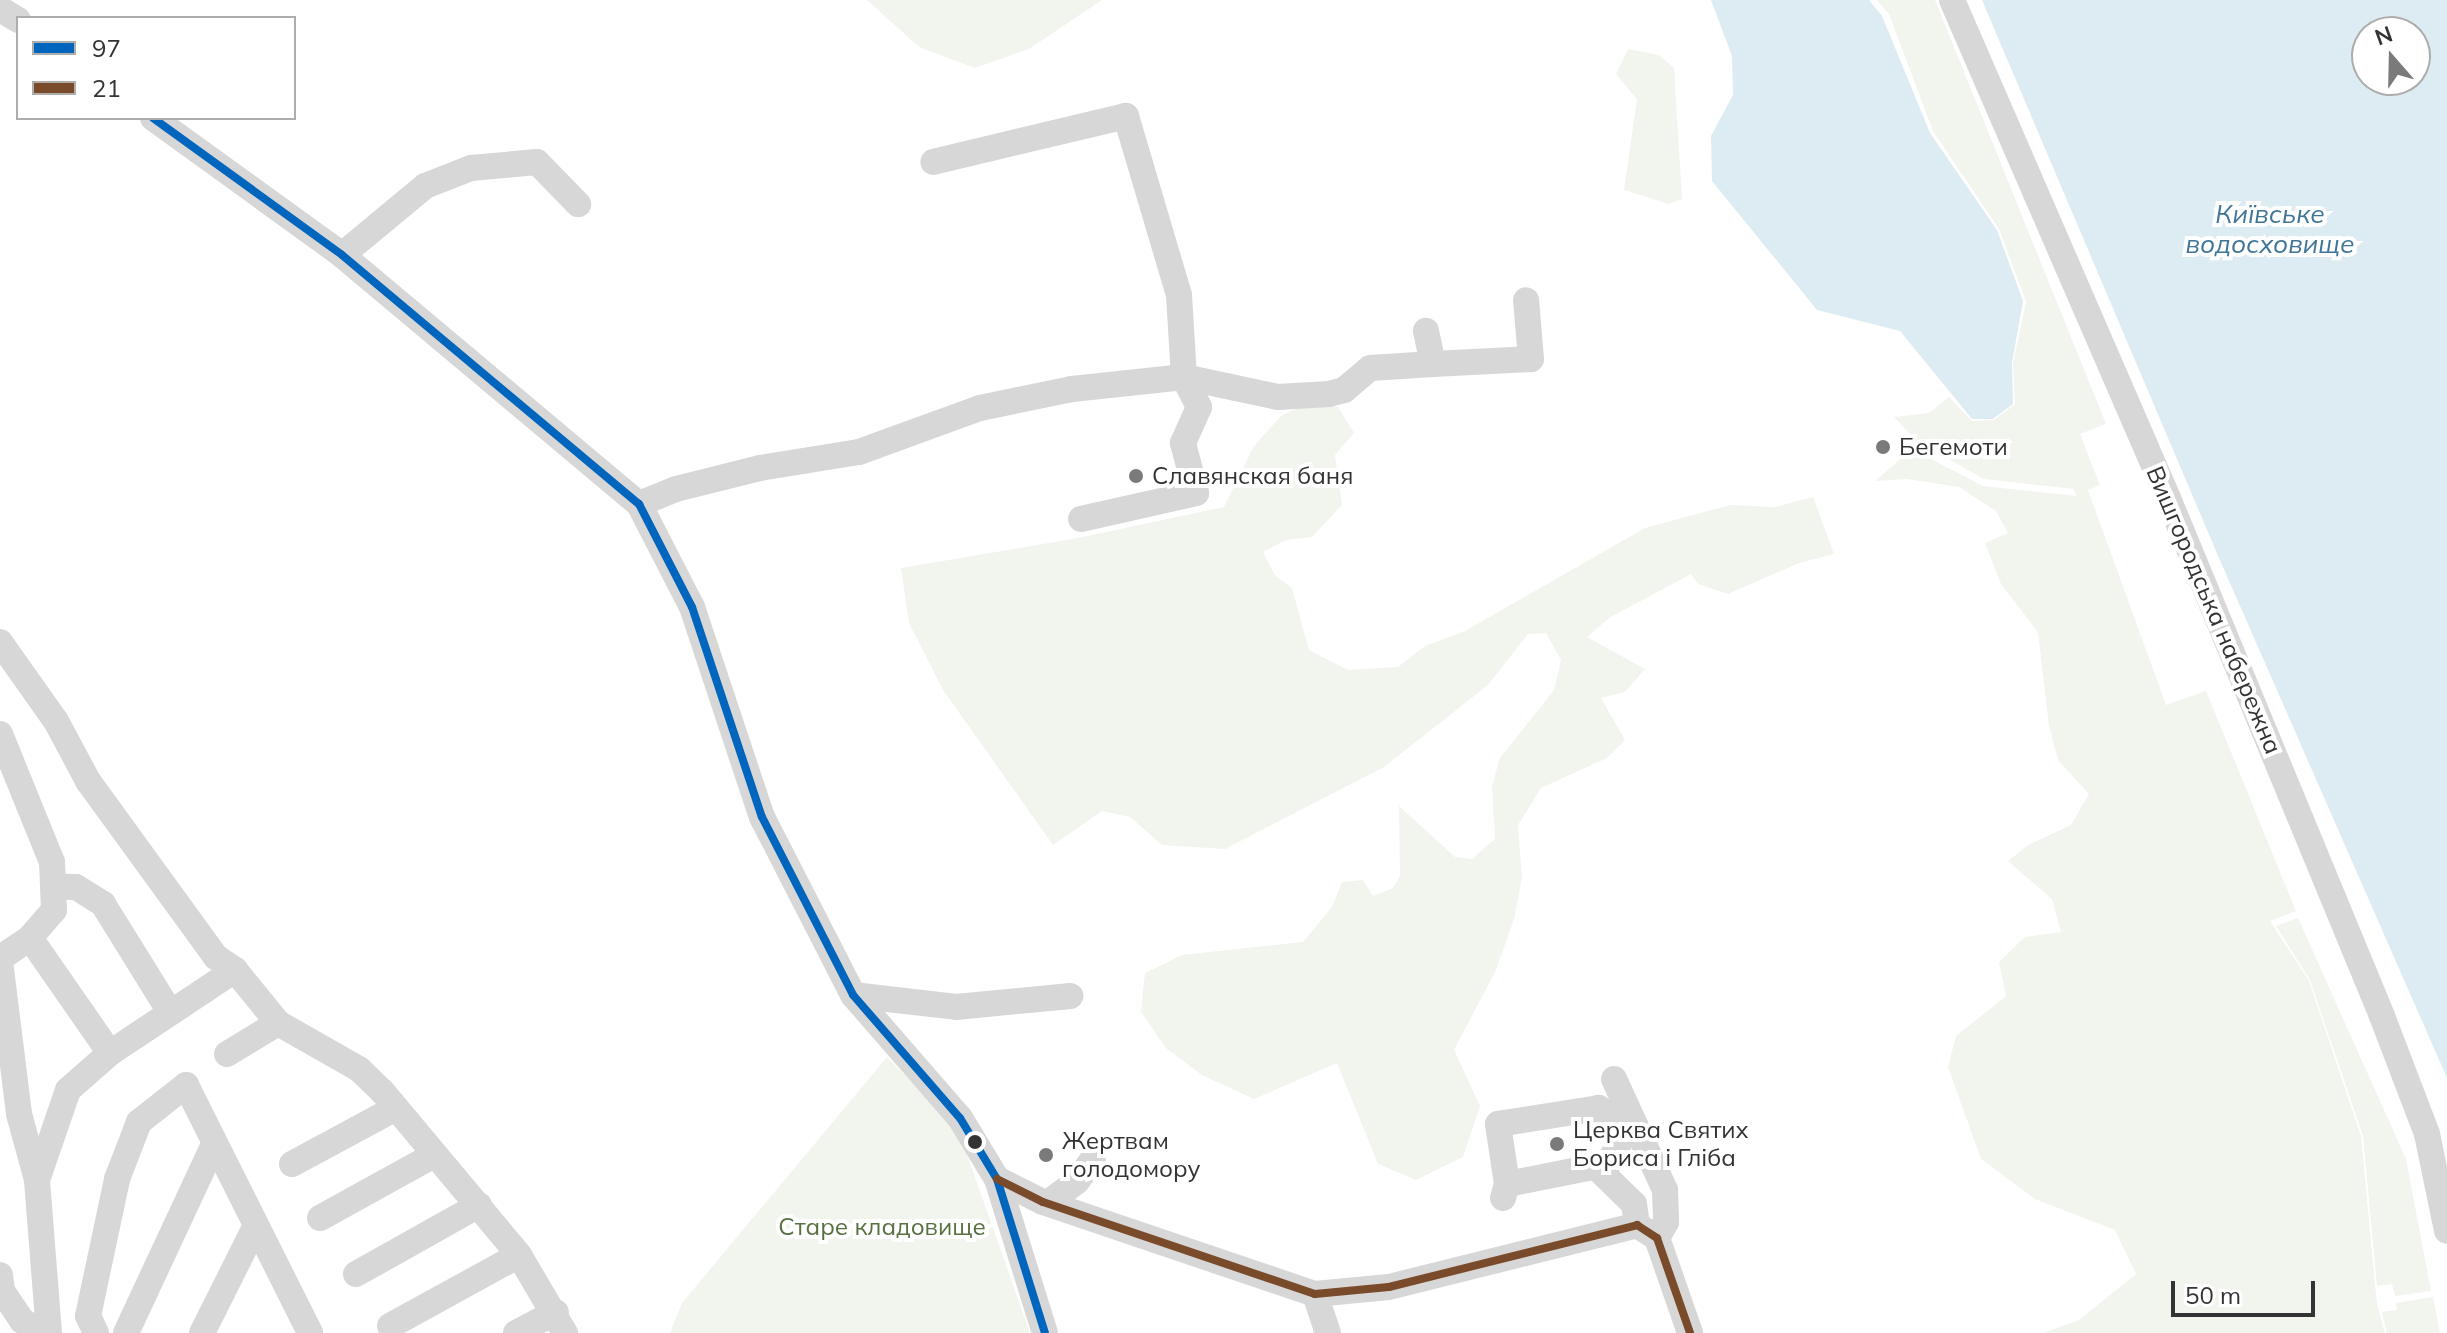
<!DOCTYPE html>
<html>
<head>
<meta charset="utf-8">
<style>
	body { margin:0 }
	#map { position:relative; width:2447px; height:1333px; overflow:hidden; background:#fff; font-family:Mulish,sans-serif }
	div>[style] { position:absolute }
	.green>* { inset:0; background:#f1f5ed }
	.water>* { inset:0; background:#ddebf3 }
	.minor>* { height:26px; margin:-13px; padding:0 13px; transform-origin:13px; border-radius:13px; background:#d7d7d7 }
	.bus-1>* { height:8px; margin:-4px; padding:0 4px; transform-origin:4px; border-radius:4px; background:#0065bd }
	.bus-2>* { height:8px; margin:-4px; padding:0 4px; transform-origin:4px; border-radius:4px; background:#7a4b2a }
	.dots>* { width:22px; height:22px; translate:-50% -50%; box-sizing:border-box; border:4px solid #fff; border-radius:50% }
	span { translate:-50% -50%; white-space:nowrap; text-align:center; line-height:1.15; -webkit-text-stroke:8px #fff; paint-order:stroke }
	.poi-label { font-size:24px; color:#333 }
	.left { translate:0 -50%; text-align:left }
	.street-label { font-size:24px; color:#333 }
	.park-label { font-size:24px; color:#56703f }
	.water-label { font-size:26px; color:#3f7597; font-style:italic }
	.legend { position:absolute; left:16px; top:16px; width:280px; height:104px; box-sizing:border-box; background:#fff; border:2px solid #adadad; margin:0; padding:10px 14px; list-style:none; font-size:24px; color:#333 }
	.legend li { display:flex; align-items:center; gap:16px; height:40px }
	.legend b { width:40px; border:2px solid #adadad }
	.north { position:absolute; left:2351px; top:16px; width:80px; height:80px; box-sizing:border-box; background:#fff; border:2px solid #adadad; border-radius:50%; rotate:340deg; font-size:22px; font-weight:700; line-height:32px; text-align:center; color:#333 }
	.north::after { content:''; display:block; margin:auto; width:28px; height:36px; background:#7a7a7a; clip-path:polygon(50% 0,100% 100%,50% 72%,0 100%) }
	.scale { position:absolute; left:2171px; top:1281px; width:144px; height:36px; box-sizing:border-box; border:4px solid #333; border-top:0; padding-left:10px; font-size:24px; line-height:28px; white-space:nowrap; color:#333; -webkit-text-stroke:6px #fff; paint-order:stroke }
</style>
</head>
<body>
<div id="map">
	<div class="green">
		<div style="clip-path:polygon(867px 0,1102px 0,1029px 49px,975px 68px,919px 47px)"></div>
		<div style="clip-path:polygon(1877px 0,1935px 0,2106px 424px,2080px 434px,2100px 485px,2088px 490px,2166px 705px,2206px 691px,2296px 911px,2270px 921px,2309px 981px,2361px 1136px,2377px 1305px,2385px 1333px,2043px 1333px,2079px 1320px,2136px 1274px,2115px 1230px,2035px 1199px,1981px 1159px,1948px 1067px,1956px 1036px,2006px 996px,1999px 962px,2025px 937px,2061px 932px,2052px 899px,2008px 861px,2028px 845px,2071px 825px,2089px 794px,2058px 760px,2049px 726px,2038px 632px,2001px 584px,1985px 543px,2008px 533px,1996px 511px,1959px 487px,1907px 479px,1875px 481px,1912px 449px,1983px 486px,2076px 496px,2074px 489px,1984px 479px,1917px 441px,1894px 417px,1929px 413px,1949px 397px,1972px 421px,1994px 420px,2015px 404px,2013px 363px,2026px 302px,1999px 229px,1933px 131px,1889px 14px)"></div>
		<div style="clip-path:polygon(1628px 49px,1659px 55px,1674px 68px,1682px 199px,1669px 204px,1624px 190px,1637px 99px,1616px 74px)"></div>
		<div style="clip-path:polygon(1312px 401px,1338px 407px,1354px 433px,1335px 455px,1342px 505px,1312px 537px,1286px 540px,1263px 552px,1275px 575px,1292px 588px,1309px 650px,1348px 670px,1398px 667px,1425px 646px,1465px 631px,1645px 528px,1730px 505px,1775px 507px,1813px 497px,1834px 554px,1799px 563px,1728px 594px,1698px 584px,1691px 574px,1609px 618px,1587px 637px,1645px 669px,1625px 692px,1601px 698px,1625px 740px,1607px 758px,1541px 788px,1518px 825px,1522px 878px,1514px 919px,1496px 970px,1454px 1050px,1480px 1106px,1463px 1157px,1416px 1180px,1378px 1164px,1337px 1063px,1254px 1099px,1202px 1075px,1166px 1048px,1141px 1012px,1145px 973px,1182px 955px,1303px 942px,1332px 907px,1342px 882px,1363px 880px,1373px 896px,1393px 888px,1400px 876px,1399px 806px,1455px 857px,1472px 859px,1495px 839px,1492px 786px,1500px 758px,1554px 690px,1561px 660px,1546px 633px,1528px 634px,1488px 685px,1384px 767px,1225px 849px,1162px 845px,1130px 817px,1102px 811px,1053px 845px,943px 690px,909px 623px,901px 568px,1078px 538px,1224px 507px,1254px 446px,1281px 416px)"></div>
		<div style="clip-path:polygon(2298px 918px,2406px 1159px,2431px 1291px,2395px 1296px,2392px 1284px,2377px 1286px,2363px 1136px,2310px 980px,2276px 926px)"></div>
		<div style="clip-path:polygon(887px 1057px,958px 1129px,1030px 1333px,670px 1333px,682px 1303px)"></div>
		<div style="clip-path:polygon(2433px 1297px,2440px 1333px,2387px 1333px,2382px 1312px,2397px 1310px,2396px 1303px)"></div>
	</div>
	<div class="water">
		<div style="clip-path:polygon(1711px 0,1869px 0,1882px 16px,1930px 133px,1997px 230px,2023px 301px,2012px 363px,2013px 404px,1993px 419px,1972px 419px,1900px 331px,1817px 310px,1712px 181px,1711px 136px,1733px 95px,1732px 56px)"></div>
		<div style="clip-path:polygon(evenodd,1982px 0,2447px 0,2447px 1078px,2219px 558px,1982px 0,2367px 32px,2415px 32px,2415px 80px,2367px 80px,2367px 32px)"></div>
	</div>
	<div class="minor">
		<div style="left:1952px;top:0;width:543px;rotate:66.55deg"></div>
		<div style="left:2168px;top:498px;width:560px;rotate:67.55deg"></div>
		<div style="left:2382px;top:1016px;width:126px;rotate:69.1deg"></div>
		<div style="left:2427px;top:1134px;width:99px;rotate:78.3deg"></div>
		<div style="left:0;top:9px;width:21px;rotate:31deg"></div>
		<div style="left:153px;top:118px;width:233px;rotate:35.9deg"></div>
		<div style="left:342px;top:255px;width:388px;rotate:40deg"></div>
		<div style="left:639px;top:504px;width:116px;rotate:62.8deg"></div>
		<div style="left:692px;top:607px;width:221px;rotate:71.6deg"></div>
		<div style="left:762px;top:817px;width:200px;rotate:62.9deg"></div>
		<div style="left:853px;top:995px;width:163px;rotate:49deg"></div>
		<div style="left:960px;top:1118px;width:71px;rotate:58.8deg"></div>
		<div style="left:997px;top:1179px;width:161px;rotate:72.7deg"></div>
		<div style="left:342px;top:255px;width:108px;rotate:-39.7deg"></div>
		<div style="left:425px;top:186px;width:49px;rotate:-21.4deg"></div>
		<div style="left:471px;top:168px;width:66px;rotate:-5.2deg"></div>
		<div style="left:537px;top:162px;width:59px;rotate:45.7deg"></div>
		<div style="left:1433px;top:364px;width:98px;rotate:-2.9deg"></div>
		<div style="left:1531px;top:359px;width:59px;rotate:-94.8deg"></div>
		<div style="left:1184px;top:377px;width:96px;rotate:12deg"></div>
		<div style="left:1278px;top:397px;width:51px;rotate:-3.4deg"></div>
		<div style="left:1329px;top:394px;width:16px;rotate:-15deg"></div>
		<div style="left:1344px;top:390px;width:34px;rotate:-40deg"></div>
		<div style="left:1370px;top:368px;width:63px;rotate:-3.6deg"></div>
		<div style="left:1433px;top:364px;width:34px;rotate:-102deg"></div>
		<div style="left:639px;top:504px;width:40px;rotate:-22deg"></div>
		<div style="left:676px;top:489px;width:87px;rotate:-14deg"></div>
		<div style="left:760px;top:468px;width:100px;rotate:-9.2deg"></div>
		<div style="left:859px;top:452px;width:129px;rotate:-20deg"></div>
		<div style="left:980px;top:408px;width:94px;rotate:-11.7deg"></div>
		<div style="left:1072px;top:389px;width:113px;rotate:-6.1deg"></div>
		<div style="left:1184px;top:377px;width:82px;rotate:-93.5deg"></div>
		<div style="left:1179px;top:295px;width:187px;rotate:-106.5deg"></div>
		<div style="left:1126px;top:116px;width:198px;rotate:166.6deg"></div>
		<div style="left:1081px;top:519px;width:118px;rotate:-12.7deg"></div>
		<div style="left:1196px;top:493px;width:52px;rotate:-104.6deg"></div>
		<div style="left:1183px;top:443px;width:39px;rotate:-66deg"></div>
		<div style="left:1199px;top:407px;width:34px;rotate:-117deg"></div>
		<div style="left:0;top:642px;width:97px;rotate:54.7deg"></div>
		<div style="left:56px;top:721px;width:68px;rotate:61.9deg"></div>
		<div style="left:88px;top:781px;width:218px;rotate:54deg"></div>
		<div style="left:216px;top:957px;width:23px;rotate:34deg"></div>
		<div style="left:0;top:734px;width:138px;rotate:67.9deg"></div>
		<div style="left:52px;top:862px;width:48px;rotate:87.6deg"></div>
		<div style="left:54px;top:910px;width:37px;rotate:131deg"></div>
		<div style="left:30px;top:938px;width:36px;rotate:146deg"></div>
		<div style="left:54px;top:886px;width:22px;rotate:3deg"></div>
		<div style="left:76px;top:887px;width:32px;rotate:32deg"></div>
		<div style="left:103px;top:904px;width:127px;rotate:58.2deg"></div>
		<div style="left:30px;top:938px;width:140px;rotate:55.2deg"></div>
		<div style="left:0;top:961px;width:154px;rotate:82.9deg"></div>
		<div style="left:19px;top:1114px;width:68px;rotate:74.7deg"></div>
		<div style="left:853px;top:995px;width:104px;rotate:6.6deg"></div>
		<div style="left:956px;top:1007px;width:115px;rotate:-5.5deg"></div>
		<div style="left:227px;top:1054px;width:60px;rotate:-31.3deg"></div>
		<div style="left:1614px;top:1079px;width:122px;rotate:65.3deg"></div>
		<div style="left:1665px;top:1190px;width:32px;rotate:88deg"></div>
		<div style="left:1666px;top:1222px;width:18px;rotate:119deg"></div>
		<div style="left:292px;top:1164px;width:118px;rotate:-28.3deg"></div>
		<div style="left:1595px;top:1166px;width:54px;rotate:44.3deg"></div>
		<div style="left:1634px;top:1204px;width:21px;rotate:82deg"></div>
		<div style="left:997px;top:1179px;width:51px;rotate:26.6deg"></div>
		<div style="left:1043px;top:1202px;width:287px;rotate:18.7deg"></div>
		<div style="left:1315px;top:1294px;width:74px;rotate:-5.4deg"></div>
		<div style="left:1389px;top:1287px;width:256px;rotate:-14deg"></div>
		<div style="left:1637px;top:1225px;width:24px;rotate:33deg"></div>
		<div style="left:1657px;top:1238px;width:101px;rotate:70.8deg"></div>
		<div style="left:1503px;top:1198px;width:15px;rotate:-74deg"></div>
		<div style="left:1507px;top:1184px;width:103px;rotate:-11.2deg"></div>
		<div style="left:1608px;top:1164px;width:21px;rotate:-61deg"></div>
		<div style="left:1618px;top:1146px;width:22px;rotate:-98deg"></div>
		<div style="left:1615px;top:1124px;width:23px;rotate:-135deg"></div>
		<div style="left:1599px;top:1108px;width:102px;rotate:171deg"></div>
		<div style="left:1498px;top:1124px;width:61px;rotate:81.5deg"></div>
		<div style="left:1048px;top:1203px;width:36px;rotate:-37deg"></div>
		<div style="left:1077px;top:1181px;width:27px;rotate:-54deg"></div>
		<div style="left:320px;top:1218px;width:130px;rotate:-28.9deg"></div>
		<div style="left:356px;top:1274px;width:141px;rotate:-29.3deg"></div>
		<div style="left:0;top:1275px;width:16px;rotate:83deg"></div>
		<div style="left:2px;top:1291px;width:36px;rotate:56deg"></div>
		<div style="left:22px;top:1321px;width:26px;rotate:28deg"></div>
		<div style="left:1315px;top:1294px;width:41px;rotate:71.6deg"></div>
		<div style="left:390px;top:1326px;width:147px;rotate:-28.8deg"></div>
		<div style="left:49px;top:1333px;width:153px;rotate:-94.5deg"></div>
		<div style="left:37px;top:1180px;width:95px;rotate:-71deg"></div>
		<div style="left:68px;top:1090px;width:56px;rotate:-41.4deg"></div>
		<div style="left:110px;top:1053px;width:150px;rotate:-33.6deg"></div>
		<div style="left:235px;top:970px;width:68px;rotate:50.9deg"></div>
		<div style="left:278px;top:1023px;width:93px;rotate:29.6deg"></div>
		<div style="left:359px;top:1069px;width:32px;rotate:44deg"></div>
		<div style="left:382px;top:1091px;width:214px;rotate:50.1deg"></div>
		<div style="left:519px;top:1255px;width:91px;rotate:59.5deg"></div>
		<div style="left:96px;top:1333px;width:19px;rotate:-115deg"></div>
		<div style="left:88px;top:1316px;width:140px;rotate:-78deg"></div>
		<div style="left:117px;top:1179px;width:61px;rotate:-68.9deg"></div>
		<div style="left:139px;top:1122px;width:60px;rotate:-38.2deg"></div>
		<div style="left:186px;top:1085px;width:277px;rotate:63.4deg"></div>
		<div style="left:126px;top:1333px;width:208px;rotate:-65deg"></div>
		<div style="left:202px;top:1333px;width:116px;rotate:-63.4deg"></div>
		<div style="left:516px;top:1333px;width:45px;rotate:-27.7deg"></div>
	</div>
	<div class="bus-1">
		<div style="left:153px;top:118px;width:233px;rotate:35.9deg"></div>
		<div style="left:342px;top:255px;width:388px;rotate:40deg"></div>
		<div style="left:639px;top:504px;width:116px;rotate:62.8deg"></div>
		<div style="left:692px;top:607px;width:221px;rotate:71.6deg"></div>
		<div style="left:762px;top:817px;width:200px;rotate:62.9deg"></div>
		<div style="left:853px;top:995px;width:163px;rotate:49deg"></div>
		<div style="left:960px;top:1118px;width:71px;rotate:58.8deg"></div>
		<div style="left:997px;top:1179px;width:161px;rotate:72.7deg"></div>
	</div>
	<div class="bus-2">
		<div style="left:997px;top:1179px;width:51px;rotate:26.6deg"></div>
		<div style="left:1043px;top:1202px;width:287px;rotate:18.7deg"></div>
		<div style="left:1315px;top:1294px;width:74px;rotate:-5.4deg"></div>
		<div style="left:1389px;top:1287px;width:256px;rotate:-14deg"></div>
		<div style="left:1637px;top:1225px;width:24px;rotate:33deg"></div>
		<div style="left:1657px;top:1238px;width:101px;rotate:70.8deg"></div>
	</div>
	<div class="dots">
		<div style="left:1883px;top:447px;background:#7a7a7a"></div>
		<div style="left:1136px;top:476px;background:#7a7a7a"></div>
		<div style="left:975px;top:1142px;background:#333"></div>
		<div style="left:1557px;top:1144px;background:#7a7a7a"></div>
		<div style="left:1046px;top:1155px;background:#7a7a7a"></div>
	</div>
	<div class="poi-label">
		<span class="left" style="left:1899px;top:447px">Бегемоти</span>
		<span class="left" style="left:1152px;top:476px">Славянская баня</span>
		<span class="left" style="left:1573px;top:1144px">Церква Святих<br>Бориса і Гліба</span>
		<span class="left" style="left:1062px;top:1155px">Жертвам<br>голодомору</span>
	</div>
	<div class="street-label">
		<span style="left:2214px;top:610px;rotate:67deg">Вишгородська набережна</span>
	</div>
	<div class="park-label">
		<span style="left:882px;top:1227px">Старе кладовище</span>
	</div>
	<div class="water-label">
		<span style="left:2270px;top:229px">Київське<br>водосховище</span>
	</div>
	<ul class="legend">
	<li><b style="height:10px;background:#0065bd"></b>97</li>
	<li><b style="height:10px;background:#7a4b2a"></b>21</li>
	</ul>
	<div class="north">N</div>
	<div class="scale">50 m</div>
</div>
</body>
</html>
